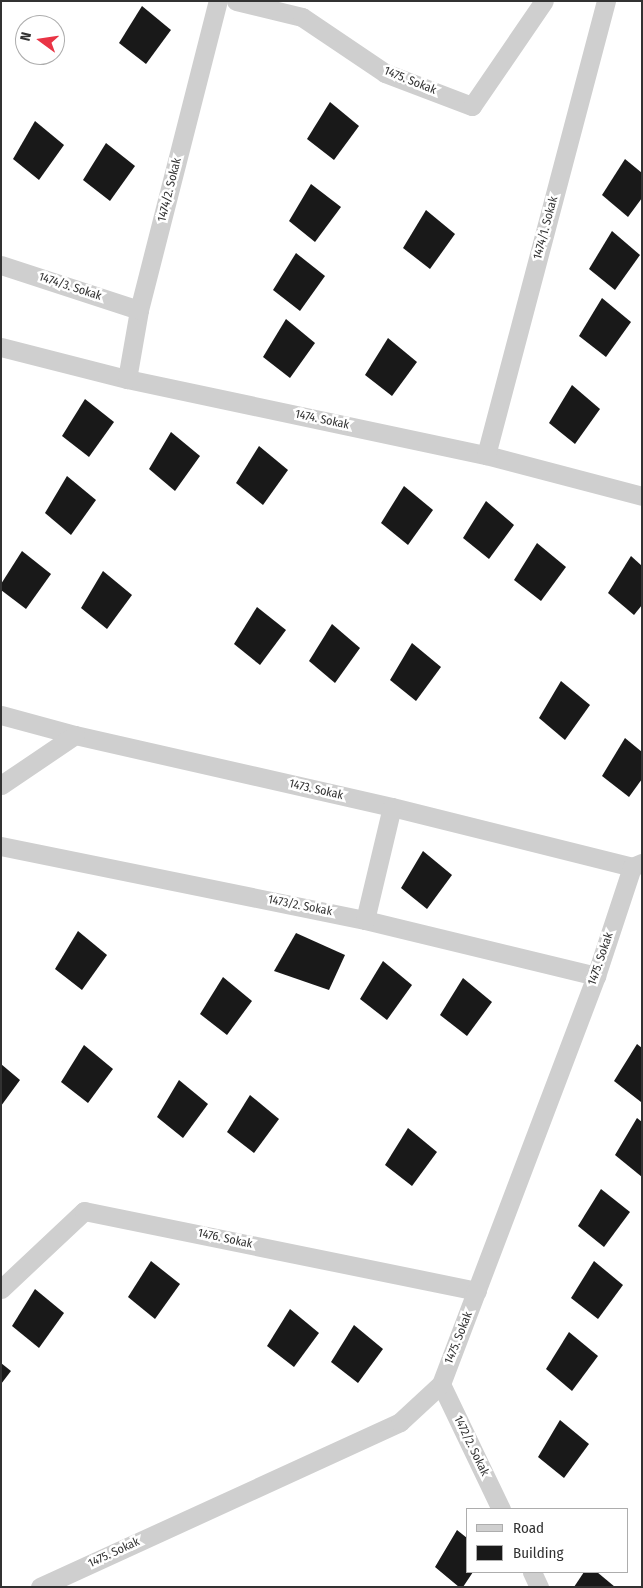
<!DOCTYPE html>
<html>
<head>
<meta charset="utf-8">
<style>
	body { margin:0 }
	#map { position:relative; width:643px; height:1588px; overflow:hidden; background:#fff; font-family:"Fira Sans Condensed",sans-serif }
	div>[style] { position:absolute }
	.building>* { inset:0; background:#191919 }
	.street>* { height:19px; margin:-9.5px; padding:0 9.5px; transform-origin:9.5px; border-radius:9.5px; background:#cfcfcf }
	span { translate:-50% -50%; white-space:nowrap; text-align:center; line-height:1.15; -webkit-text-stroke:5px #fff; paint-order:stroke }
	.street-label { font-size:12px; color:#323232 }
	.frame { position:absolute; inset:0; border:2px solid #323232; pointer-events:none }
	.legend { position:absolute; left:466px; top:1508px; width:162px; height:65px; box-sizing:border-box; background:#fff; border:1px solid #adadad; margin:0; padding:6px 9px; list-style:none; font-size:15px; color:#323232 }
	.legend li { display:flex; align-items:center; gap:10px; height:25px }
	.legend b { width:25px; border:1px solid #adadad }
	.north { position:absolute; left:15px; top:15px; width:50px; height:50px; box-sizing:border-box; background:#fff; border:1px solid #adadad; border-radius:50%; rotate:284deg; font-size:14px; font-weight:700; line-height:20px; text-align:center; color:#323232 }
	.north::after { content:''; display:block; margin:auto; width:18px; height:22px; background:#e93445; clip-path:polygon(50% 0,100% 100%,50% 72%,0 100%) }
</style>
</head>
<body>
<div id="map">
	<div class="building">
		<div style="clip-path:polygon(142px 6px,171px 30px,146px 64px,119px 43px)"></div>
		<div style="clip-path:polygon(330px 102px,359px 126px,334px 160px,307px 139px)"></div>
		<div style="clip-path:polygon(35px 121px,64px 145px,39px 180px,13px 159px)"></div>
		<div style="clip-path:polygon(106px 143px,135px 166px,110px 201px,83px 180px)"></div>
		<div style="clip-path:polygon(625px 159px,642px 173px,642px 198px,628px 217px,602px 195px)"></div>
		<div style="clip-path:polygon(311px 184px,341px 207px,315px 242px,289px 221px)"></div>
		<div style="clip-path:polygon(426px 210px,455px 234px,430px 269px,403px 248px)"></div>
		<div style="clip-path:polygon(612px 231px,640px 255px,615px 290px,589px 269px)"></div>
		<div style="clip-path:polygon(296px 253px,325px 276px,300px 311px,273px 290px)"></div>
		<div style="clip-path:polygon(602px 298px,631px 322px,606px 357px,579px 336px)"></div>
		<div style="clip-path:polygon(286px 319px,315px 343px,290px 378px,263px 357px)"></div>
		<div style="clip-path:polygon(388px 338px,417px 362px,392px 396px,365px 375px)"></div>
		<div style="clip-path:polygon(572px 385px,600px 409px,575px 444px,549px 423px)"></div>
		<div style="clip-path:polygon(85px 399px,114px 422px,89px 457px,62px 436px)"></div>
		<div style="clip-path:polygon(171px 432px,200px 456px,175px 491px,149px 469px)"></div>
		<div style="clip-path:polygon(259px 446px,288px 470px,263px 505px,236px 483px)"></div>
		<div style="clip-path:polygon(67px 476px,96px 500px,71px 535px,45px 513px)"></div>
		<div style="clip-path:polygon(404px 486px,433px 510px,408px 545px,381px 523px)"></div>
		<div style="clip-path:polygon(486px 501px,514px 525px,489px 559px,463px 538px)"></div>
		<div style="clip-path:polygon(537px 543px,566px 567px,541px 601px,514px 580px)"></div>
		<div style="clip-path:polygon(22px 551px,51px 574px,26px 609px,1px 590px,1px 584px)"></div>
		<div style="clip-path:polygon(631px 556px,642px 566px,642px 605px,634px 615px,608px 593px)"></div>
		<div style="clip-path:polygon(103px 571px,132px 595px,107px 629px,81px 608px)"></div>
		<div style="clip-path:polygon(257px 607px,286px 630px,260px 665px,234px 644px)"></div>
		<div style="clip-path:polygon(332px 624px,360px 648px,335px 683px,309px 661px)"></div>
		<div style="clip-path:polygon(412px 643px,441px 667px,416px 701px,390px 680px)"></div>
		<div style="clip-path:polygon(561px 681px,590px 705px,565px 740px,539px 718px)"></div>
		<div style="clip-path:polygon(625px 738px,642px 752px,642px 779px,629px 797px,602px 776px)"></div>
		<div style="clip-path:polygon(423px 851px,452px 875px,427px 909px,401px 888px)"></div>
		<div style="clip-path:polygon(78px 931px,107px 955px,82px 990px,55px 969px)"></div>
		<div style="clip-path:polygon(296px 933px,345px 955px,329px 990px,274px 971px)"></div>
		<div style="clip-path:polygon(383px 961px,412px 985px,387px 1020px,360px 999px)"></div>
		<div style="clip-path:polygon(223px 977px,252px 1001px,227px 1035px,200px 1014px)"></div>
		<div style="clip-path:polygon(463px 978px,492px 1002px,467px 1036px,440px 1015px)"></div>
		<div style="clip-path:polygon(637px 1044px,642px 1048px,641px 1102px,614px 1081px)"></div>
		<div style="clip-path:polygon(84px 1045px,113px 1069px,88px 1103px,61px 1082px)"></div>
		<div style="clip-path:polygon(1px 1064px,20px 1080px,1px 1106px)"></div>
		<div style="clip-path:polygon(179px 1080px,208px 1104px,183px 1138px,157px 1117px)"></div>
		<div style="clip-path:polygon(250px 1095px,279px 1119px,254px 1153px,227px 1132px)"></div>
		<div style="clip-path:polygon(637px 1118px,642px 1122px,642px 1177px,615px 1155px)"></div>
		<div style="clip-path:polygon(408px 1128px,437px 1152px,412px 1186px,385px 1165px)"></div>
		<div style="clip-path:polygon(601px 1189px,630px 1212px,604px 1247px,578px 1226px)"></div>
		<div style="clip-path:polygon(151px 1261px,180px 1284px,155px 1319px,128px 1297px)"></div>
		<div style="clip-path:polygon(594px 1261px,623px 1285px,598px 1319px,571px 1298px)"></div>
		<div style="clip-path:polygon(35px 1289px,64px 1313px,39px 1348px,12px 1326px)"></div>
		<div style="clip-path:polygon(290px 1309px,319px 1333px,294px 1367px,267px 1346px)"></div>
		<div style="clip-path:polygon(354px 1325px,383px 1349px,358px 1383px,331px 1362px)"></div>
		<div style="clip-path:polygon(569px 1332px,598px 1356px,572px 1391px,546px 1369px)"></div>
		<div style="clip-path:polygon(1px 1363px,11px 1371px,1px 1384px)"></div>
		<div style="clip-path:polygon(560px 1420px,589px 1444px,564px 1478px,538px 1457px)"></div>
		<div style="clip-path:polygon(457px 1530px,467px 1538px,467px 1572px,473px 1572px,463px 1587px,459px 1587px,435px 1567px)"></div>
		<div style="clip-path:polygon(584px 1572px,597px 1572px,615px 1587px,574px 1587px)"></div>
	</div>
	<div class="street">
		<div style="left:236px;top:1px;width:68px;rotate:13.6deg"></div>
		<div style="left:302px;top:17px;width:100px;rotate:34deg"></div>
		<div style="left:385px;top:73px;width:93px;rotate:20.8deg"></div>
		<div style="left:472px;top:106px;width:127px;rotate:-55.6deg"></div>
		<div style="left:1px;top:265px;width:145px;rotate:18.1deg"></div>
		<div style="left:1px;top:347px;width:130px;rotate:14.3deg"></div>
		<div style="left:127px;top:379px;width:367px;rotate:12deg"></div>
		<div style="left:486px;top:455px;width:161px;rotate:14.7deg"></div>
		<div style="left:127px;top:379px;width:70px;rotate:-80.1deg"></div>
		<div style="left:139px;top:310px;width:319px;rotate:-75.7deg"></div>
		<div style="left:486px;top:455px;width:470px;rotate:-75.2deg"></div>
		<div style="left:1px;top:715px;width:77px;rotate:15.1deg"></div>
		<div style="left:75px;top:735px;width:325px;rotate:12.8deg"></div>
		<div style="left:392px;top:807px;width:247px;rotate:14deg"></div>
		<div style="left:632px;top:867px;width:11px;rotate:-22deg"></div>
		<div style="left:1px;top:785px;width:89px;rotate:-34deg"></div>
		<div style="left:1px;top:846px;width:371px;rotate:11.5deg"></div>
		<div style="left:365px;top:920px;width:238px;rotate:13.6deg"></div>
		<div style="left:365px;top:920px;width:116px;rotate:-76.6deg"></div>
		<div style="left:1px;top:1289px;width:114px;rotate:-43.2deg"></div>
		<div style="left:84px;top:1211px;width:401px;rotate:11.5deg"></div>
		<div style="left:441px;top:1384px;width:139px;rotate:64.4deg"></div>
		<div style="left:532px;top:1572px;width:17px;rotate:65deg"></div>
		<div style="left:40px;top:1587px;width:396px;rotate:-24.6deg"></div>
		<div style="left:400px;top:1422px;width:56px;rotate:-42.8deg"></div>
		<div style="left:441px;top:1384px;width:436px;rotate:-69.2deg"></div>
		<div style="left:596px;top:976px;width:115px;rotate:-71.7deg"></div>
	</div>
	<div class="street-label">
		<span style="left:410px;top:81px;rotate:22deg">1475. Sokak</span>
		<span style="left:170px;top:190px;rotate:-76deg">1474/2. Sokak</span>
		<span style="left:546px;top:228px;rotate:-75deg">1474/1. Sokak</span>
		<span style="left:70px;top:287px;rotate:18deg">1474/3. Sokak</span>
		<span style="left:322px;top:420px;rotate:12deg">1474. Sokak</span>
		<span style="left:316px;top:790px;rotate:13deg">1473. Sokak</span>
		<span style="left:300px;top:906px;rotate:11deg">1473/2. Sokak</span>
		<span style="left:601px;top:959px;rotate:-71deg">1475. Sokak</span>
		<span style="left:225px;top:1239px;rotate:12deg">1476. Sokak</span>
		<span style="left:459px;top:1338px;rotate:-68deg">1475. Sokak</span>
		<span style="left:471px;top:1446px;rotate:64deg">1472/2. Sokak</span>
		<span style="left:114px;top:1553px;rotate:-25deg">1475. Sokak</span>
	</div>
	<div class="frame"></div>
	<ul class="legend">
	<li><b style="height:6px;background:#cfcfcf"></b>Road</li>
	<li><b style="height:14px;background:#191919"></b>Building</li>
	</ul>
	<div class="north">N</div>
</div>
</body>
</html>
